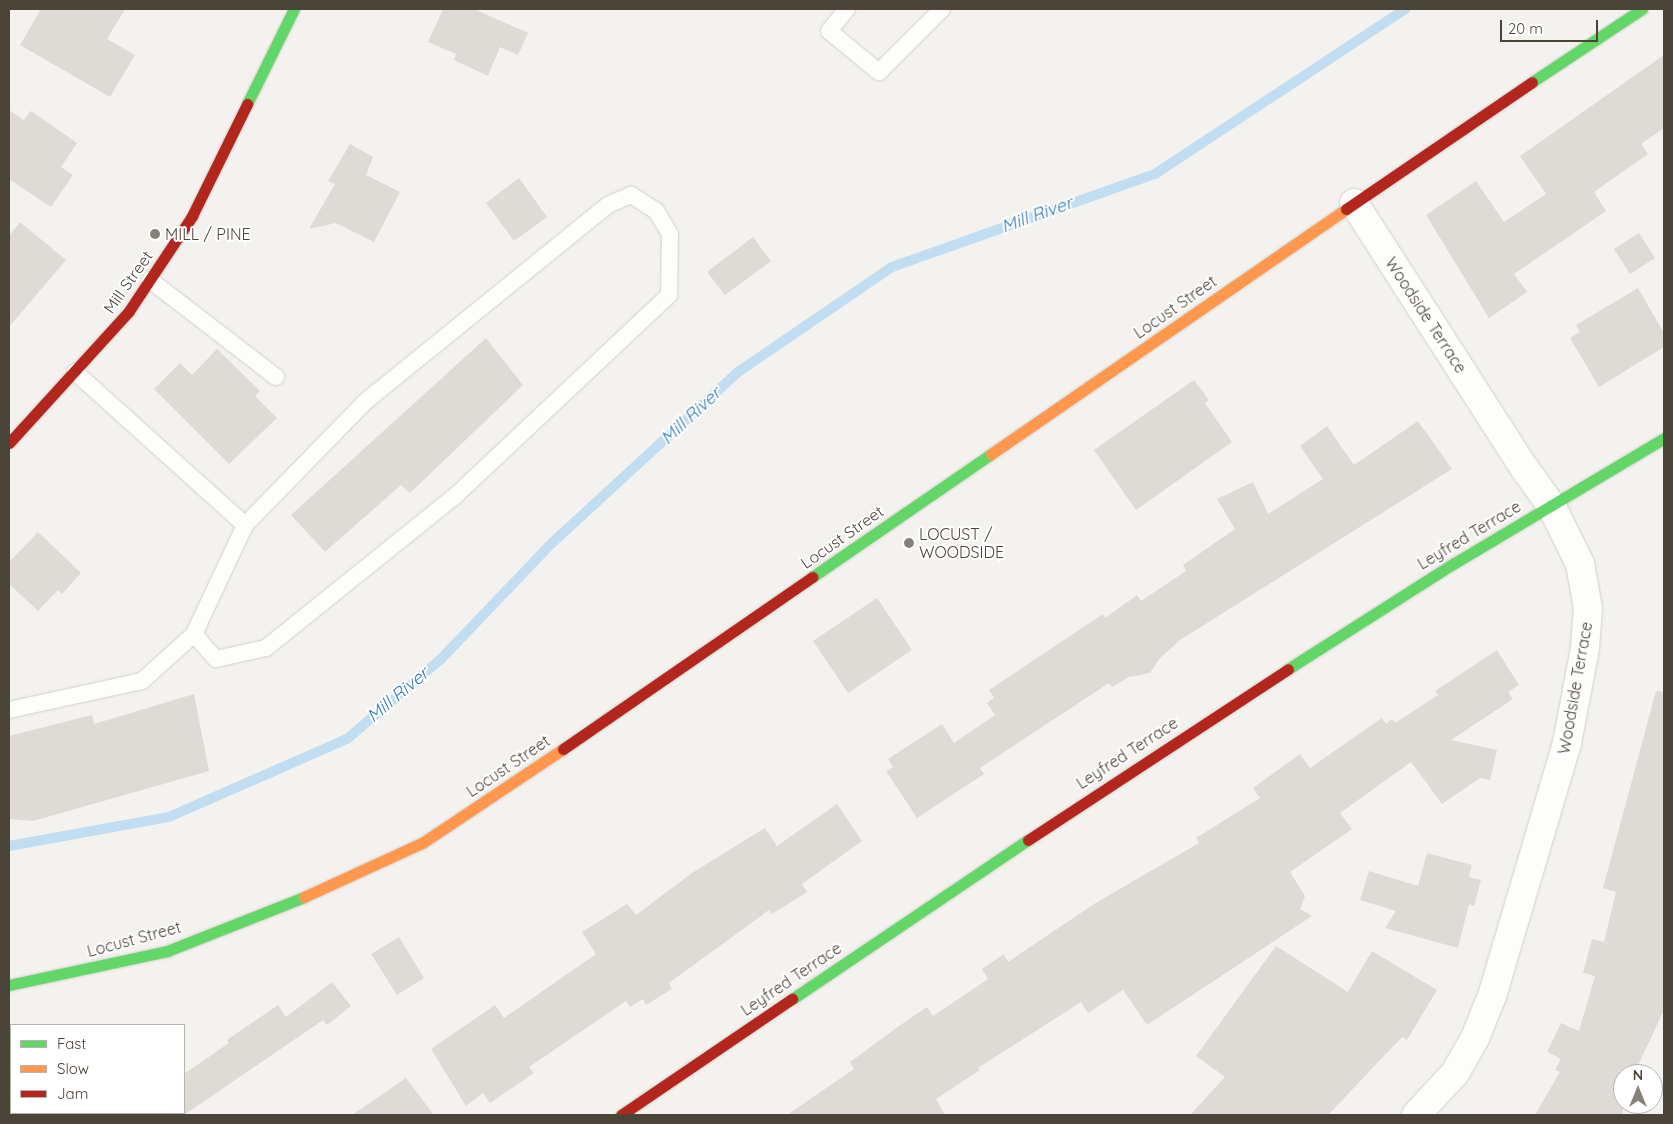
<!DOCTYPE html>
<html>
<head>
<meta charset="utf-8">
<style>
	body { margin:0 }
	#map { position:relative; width:1673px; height:1124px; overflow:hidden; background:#f4f2ee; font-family:Quicksand,sans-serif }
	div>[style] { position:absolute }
	.stream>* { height:10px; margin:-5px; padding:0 5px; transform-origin:5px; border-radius:5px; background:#c0ddf1 }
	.building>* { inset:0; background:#dedbd6 }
	.roads { filter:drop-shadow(0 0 1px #d2d0cb) drop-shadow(0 0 1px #d2d0cb) }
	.lane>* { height:16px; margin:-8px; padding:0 8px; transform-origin:8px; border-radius:8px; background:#fdfdfc }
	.street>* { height:28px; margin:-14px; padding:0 14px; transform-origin:14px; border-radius:14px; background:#fdfdfc }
	.fast>* { height:11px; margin:-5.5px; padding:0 5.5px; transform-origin:5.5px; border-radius:5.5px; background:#63d668 }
	.slow>* { height:11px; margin:-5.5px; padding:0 5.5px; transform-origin:5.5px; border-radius:5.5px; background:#ff974d }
	.jam>* { height:11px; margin:-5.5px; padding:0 5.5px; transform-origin:5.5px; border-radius:5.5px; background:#b3261e }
	.dots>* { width:14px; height:14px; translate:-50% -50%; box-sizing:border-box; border:2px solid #fff; border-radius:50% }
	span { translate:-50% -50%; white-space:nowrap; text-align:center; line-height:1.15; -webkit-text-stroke:4px #fff; paint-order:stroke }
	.poi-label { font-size:16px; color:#4b4439 }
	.left { translate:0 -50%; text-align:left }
	.street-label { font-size:16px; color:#4b4439 }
	.water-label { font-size:18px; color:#2e7ab2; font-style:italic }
	.frame { position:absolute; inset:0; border:10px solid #4b4439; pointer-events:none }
	.legend { position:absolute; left:10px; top:1024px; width:175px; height:90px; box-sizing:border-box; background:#fff; border:1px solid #b7b4b0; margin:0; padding:6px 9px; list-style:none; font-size:15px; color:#4b4439 }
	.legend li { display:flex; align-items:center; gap:10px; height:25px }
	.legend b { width:25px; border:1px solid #b7b4b0 }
	.north { position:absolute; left:1613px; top:1064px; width:50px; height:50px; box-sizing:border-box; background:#fff; border:1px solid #b7b4b0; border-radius:50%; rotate:0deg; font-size:14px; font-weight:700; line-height:20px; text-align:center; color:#4b4439 }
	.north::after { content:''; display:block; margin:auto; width:18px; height:22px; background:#868178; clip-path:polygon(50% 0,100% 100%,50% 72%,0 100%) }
	.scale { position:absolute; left:1500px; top:20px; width:98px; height:22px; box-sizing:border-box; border:2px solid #4b4439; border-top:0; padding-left:6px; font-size:15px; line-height:18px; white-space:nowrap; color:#4b4439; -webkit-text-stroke:4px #fff; paint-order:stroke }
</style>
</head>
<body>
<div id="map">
	<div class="stream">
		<div style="left:9px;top:846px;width:163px;rotate:-10.3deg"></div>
		<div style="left:169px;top:817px;width:194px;rotate:-23.7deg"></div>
		<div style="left:347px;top:739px;width:123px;rotate:-40.4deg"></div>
		<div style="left:441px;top:659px;width:161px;rotate:-46.3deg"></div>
		<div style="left:552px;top:543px;width:253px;rotate:-42.6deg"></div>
		<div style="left:738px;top:372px;width:186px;rotate:-34.3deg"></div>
		<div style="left:892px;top:267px;width:279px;rotate:-19.5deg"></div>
		<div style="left:1155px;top:174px;width:300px;rotate:-33.4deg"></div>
	</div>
	<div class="building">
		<div style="clip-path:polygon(41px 9px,125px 9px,107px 39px,135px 55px,110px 97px,20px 45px)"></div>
		<div style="clip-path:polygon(443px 9px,474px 9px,528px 33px,518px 55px,500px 47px,488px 76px,454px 60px,456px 54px,428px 42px)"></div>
		<div style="clip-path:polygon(1664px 55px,1664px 128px,1641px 144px,1648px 154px,1594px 192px,1606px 211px,1514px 274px,1527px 292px,1489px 318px,1426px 215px,1476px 181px,1504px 222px,1546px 194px,1520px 156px)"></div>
		<div style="clip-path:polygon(9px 110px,24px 120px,31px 111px,77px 143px,61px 167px,73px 175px,51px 207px,9px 179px)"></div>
		<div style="clip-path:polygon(350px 144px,373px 157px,366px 175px,400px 192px,374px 242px,336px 223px,309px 229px,335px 184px,328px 181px)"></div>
		<div style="clip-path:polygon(519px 178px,547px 217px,514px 241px,486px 203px)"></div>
		<div style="clip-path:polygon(20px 222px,66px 260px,9px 327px,9px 236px)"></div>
		<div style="clip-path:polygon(1639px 233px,1655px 258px,1630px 274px,1614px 249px)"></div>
		<div style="clip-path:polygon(753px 237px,771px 261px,725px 295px,707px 272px)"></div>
		<div style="clip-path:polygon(1638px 288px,1664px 333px,1664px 347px,1599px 387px,1570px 338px,1580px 332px,1576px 325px)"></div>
		<div style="clip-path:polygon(486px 338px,523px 385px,410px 493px,401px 485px,325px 552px,291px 515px)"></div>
		<div style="clip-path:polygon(217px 349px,260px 391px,255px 396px,277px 418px,229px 464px,154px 389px,180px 363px,192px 375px)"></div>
		<div style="clip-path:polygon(1194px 380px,1209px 400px,1205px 403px,1232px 442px,1136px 510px,1094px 450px)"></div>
		<div style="clip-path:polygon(1418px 421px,1452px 469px,1180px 640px,1161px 657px,1150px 673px,1129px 677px,1112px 687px,1109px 683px,980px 768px,984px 774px,917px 818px,886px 771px,893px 767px,888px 759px,942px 724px,954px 743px,995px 715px,987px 703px,994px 698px,989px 690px,1103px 614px,1105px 618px,1137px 595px,1141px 601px,1186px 571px,1183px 565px,1235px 529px,1217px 499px,1253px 482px,1268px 514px,1323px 479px,1300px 446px,1327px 426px,1354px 465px)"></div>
		<div style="clip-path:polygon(38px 532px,81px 573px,62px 594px,58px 590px,38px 611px,9px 584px,9px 562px)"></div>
		<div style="clip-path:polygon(877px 598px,912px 650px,848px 693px,813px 641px)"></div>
		<div style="clip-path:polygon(1497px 650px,1519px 685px,1508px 692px,1513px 699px,1451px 740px,1497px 750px,1490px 780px,1480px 778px,1442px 804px,1411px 762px,1340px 813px,1352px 829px,1290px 872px,1305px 896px,1300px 909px,1312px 916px,1147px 1025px,1123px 990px,1088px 1013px,1081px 1002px,978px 1068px,980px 1070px,936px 1099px,945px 1115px,787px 1115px,854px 1069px,850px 1062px,899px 1026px,927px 1007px,933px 1016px,988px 979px,982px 969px,1004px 954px,1008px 962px,1094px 904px,1199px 843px,1196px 838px,1260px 798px,1253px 788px,1300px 754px,1310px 768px,1382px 718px,1386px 724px,1392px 719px,1395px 723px,1438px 695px,1435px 691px)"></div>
		<div style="clip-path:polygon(1656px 691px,1664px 692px,1664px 1010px,1634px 1074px,1623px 1074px,1623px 1115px,1535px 1115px,1560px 1072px,1555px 1070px,1561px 1059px,1547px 1052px,1561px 1023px,1579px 1031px,1595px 976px,1583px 973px,1592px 939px,1604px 942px,1616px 892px,1603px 888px)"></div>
		<div style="clip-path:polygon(194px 694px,209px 771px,33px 821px,9px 819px,9px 736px,92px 715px,94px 724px)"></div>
		<div style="clip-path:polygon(837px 804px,862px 841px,802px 884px,807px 892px,772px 914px,769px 910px,669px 983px,672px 989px,646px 1005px,643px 999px,630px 1007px,626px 1001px,529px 1067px,534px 1073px,490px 1103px,483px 1093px,466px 1106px,431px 1049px,495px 1005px,504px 1018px,596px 954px,582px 932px,627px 904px,636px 915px,692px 873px,765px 828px,777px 846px)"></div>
		<div style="clip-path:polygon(1427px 853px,1472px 865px,1469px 877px,1481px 880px,1474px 906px,1469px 904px,1458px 948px,1385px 928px,1396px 911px,1360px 900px,1369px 871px,1418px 886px)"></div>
		<div style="clip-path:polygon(399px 937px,424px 978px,397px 995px,371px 954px)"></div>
		<div style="clip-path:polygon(1276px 946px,1348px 992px,1372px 951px,1437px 990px,1407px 1040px,1402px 1037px,1328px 1115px,1190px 1115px,1225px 1077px,1196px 1056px)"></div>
		<div style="clip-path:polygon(332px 982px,351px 1006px,327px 1025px,323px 1020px,184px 1115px,184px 1074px,229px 1043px,227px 1040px,278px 1005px,286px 1017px)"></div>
		<div style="clip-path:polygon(406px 1078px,434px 1115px,352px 1115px)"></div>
	</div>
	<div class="roads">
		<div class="lane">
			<div style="left:847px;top:9px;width:28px;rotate:129deg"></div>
			<div style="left:829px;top:31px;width:65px;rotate:39.4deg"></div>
			<div style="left:879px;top:72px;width:89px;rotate:-45deg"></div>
			<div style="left:150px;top:280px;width:159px;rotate:37.6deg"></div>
			<div style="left:194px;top:634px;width:33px;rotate:49deg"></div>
			<div style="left:216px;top:659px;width:51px;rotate:-12.4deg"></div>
			<div style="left:266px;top:648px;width:241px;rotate:-38.8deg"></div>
			<div style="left:454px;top:497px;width:295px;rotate:-43.2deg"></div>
			<div style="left:669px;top:295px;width:61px;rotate:-89.1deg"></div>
			<div style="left:670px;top:234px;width:27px;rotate:-121deg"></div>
			<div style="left:656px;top:211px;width:30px;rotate:-147deg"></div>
			<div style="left:631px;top:195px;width:25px;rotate:157deg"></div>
			<div style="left:608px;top:205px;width:311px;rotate:141deg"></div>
			<div style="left:366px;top:401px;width:173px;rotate:134.3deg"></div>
			<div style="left:9px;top:710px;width:136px;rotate:-12.3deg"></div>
			<div style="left:142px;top:681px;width:70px;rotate:-42.1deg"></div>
			<div style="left:194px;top:634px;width:120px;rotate:-64.9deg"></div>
			<div style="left:245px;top:525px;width:229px;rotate:-138deg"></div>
		</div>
		<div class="street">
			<div style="left:1354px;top:203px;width:316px;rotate:57.3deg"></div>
			<div style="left:1525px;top:469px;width:44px;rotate:54.2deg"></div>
			<div style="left:1551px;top:505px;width:66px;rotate:63.8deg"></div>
			<div style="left:1580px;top:564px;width:45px;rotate:79.7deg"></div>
			<div style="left:1588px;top:608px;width:40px;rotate:94.3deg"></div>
			<div style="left:1585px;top:648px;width:97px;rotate:100.7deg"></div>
			<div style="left:1567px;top:743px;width:264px;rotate:106.5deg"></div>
			<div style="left:1492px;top:996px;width:45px;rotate:112deg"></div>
			<div style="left:1475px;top:1038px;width:40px;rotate:119.7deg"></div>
			<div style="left:1455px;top:1073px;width:57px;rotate:132.9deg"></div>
		</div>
		<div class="fast">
			<div style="left:1532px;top:82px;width:132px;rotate:-33.6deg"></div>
			<div style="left:247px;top:104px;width:106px;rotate:-63.7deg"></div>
			<div style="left:812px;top:577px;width:217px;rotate:-34.5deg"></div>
			<div style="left:1288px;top:669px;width:196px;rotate:-32.5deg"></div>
			<div style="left:1453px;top:564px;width:246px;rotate:-30.8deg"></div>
			<div style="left:9px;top:985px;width:162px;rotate:-12.1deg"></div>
			<div style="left:167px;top:951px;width:147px;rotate:-21.5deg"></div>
			<div style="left:792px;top:999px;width:285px;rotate:-34deg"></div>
		</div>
		<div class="slow">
			<div style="left:991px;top:454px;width:431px;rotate:-34.6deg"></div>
			<div style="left:304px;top:897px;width:130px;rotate:-24.6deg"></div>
			<div style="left:422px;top:843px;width:169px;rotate:-33.7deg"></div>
		</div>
		<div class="jam">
			<div style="left:1346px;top:209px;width:225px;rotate:-34.3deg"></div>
			<div style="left:9px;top:443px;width:178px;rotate:-47.7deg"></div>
			<div style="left:129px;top:311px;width:114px;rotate:-56.4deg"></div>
			<div style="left:192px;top:216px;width:125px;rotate:-63.8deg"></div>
			<div style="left:563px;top:749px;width:303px;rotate:-34.6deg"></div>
			<div style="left:1028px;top:840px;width:311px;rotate:-33.3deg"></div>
			<div style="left:621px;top:1115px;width:207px;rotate:-34.2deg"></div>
		</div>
	</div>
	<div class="dots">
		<div style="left:155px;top:234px;background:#868178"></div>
		<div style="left:909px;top:543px;background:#868178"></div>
	</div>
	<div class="poi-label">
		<span class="left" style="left:165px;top:234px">MILL / PINE</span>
		<span class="left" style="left:919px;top:543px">LOCUST /<br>WOODSIDE</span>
	</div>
	<div class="street-label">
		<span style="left:128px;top:282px;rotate:-55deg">Mill Street</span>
		<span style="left:1175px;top:307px;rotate:-35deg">Locust Street</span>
		<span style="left:1426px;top:315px;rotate:57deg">Woodside Terrace</span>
		<span style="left:1469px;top:535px;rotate:-31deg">Leyfred Terrace</span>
		<span style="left:842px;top:537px;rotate:-35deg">Locust Street</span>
		<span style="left:1575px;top:688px;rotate:-80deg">Woodside Terrace</span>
		<span style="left:1127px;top:753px;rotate:-33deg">Leyfred Terrace</span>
		<span style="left:508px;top:766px;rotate:-34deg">Locust Street</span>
		<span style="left:134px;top:939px;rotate:-15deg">Locust Street</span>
		<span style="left:791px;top:979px;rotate:-34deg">Leyfred Terrace</span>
	</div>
	<div class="water-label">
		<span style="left:1037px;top:215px;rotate:-20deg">Mill River</span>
		<span style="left:691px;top:416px;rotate:-43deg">Mill River</span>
		<span style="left:398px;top:695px;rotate:-40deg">Mill River</span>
	</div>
	<div class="frame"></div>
	<ul class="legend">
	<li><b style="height:6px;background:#63d668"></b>Fast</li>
	<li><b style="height:6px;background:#ff974d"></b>Slow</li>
	<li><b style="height:6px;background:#b3261e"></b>Jam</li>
	</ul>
	<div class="north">N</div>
	<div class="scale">20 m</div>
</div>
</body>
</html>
